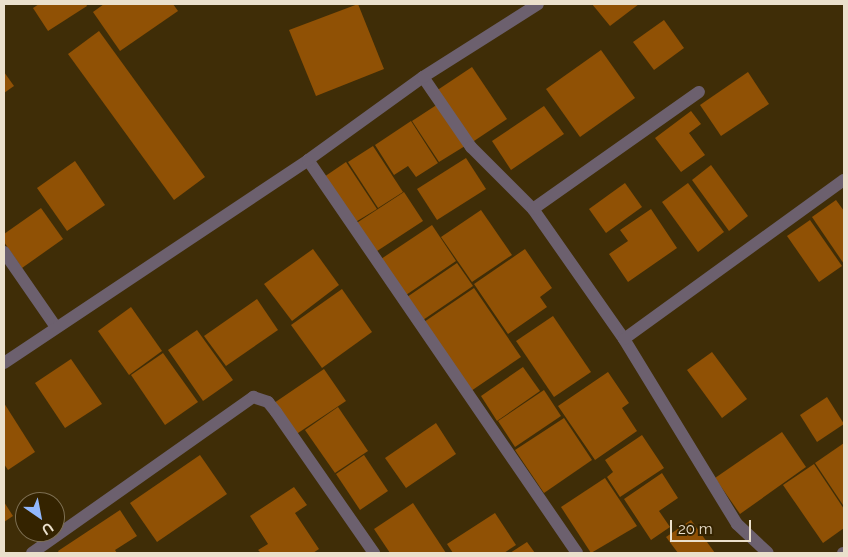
<!DOCTYPE html>
<html>
<head>
<meta charset="utf-8">
<style>
	body { margin:0 }
	#map { position:relative; width:848px; height:557px; overflow:hidden; background:#3f2d07; font-family:Raleway,sans-serif }
	div>[style] { position:absolute }
	.building>* { inset:0; background:#905105 }
	.street>* { height:12px; margin:-6px; padding:0 6px; transform-origin:6px; border-radius:6px; background:#6c606e }
	span { translate:-50% -50%; white-space:nowrap; text-align:center; line-height:1.15; -webkit-text-stroke:4.5px #342300; paint-order:stroke }
	.frame { position:absolute; inset:0; border:5px solid #ebe0cc; pointer-events:none }
	.north { position:absolute; left:15px; top:492px; width:50px; height:50px; box-sizing:border-box; background:#342300; border:1px solid #7d6f52; border-radius:50%; rotate:147deg; font-size:14px; font-weight:700; line-height:20px; text-align:center; color:#ebe0cc }
	.north::after { content:''; display:block; margin:auto; width:18px; height:22px; background:#91b8fd; clip-path:polygon(50% 0,100% 100%,50% 72%,0 100%) }
	.scale { position:absolute; left:670px; top:520px; width:81px; height:22px; box-sizing:border-box; border:2px solid #ebe0cc; border-top:0; padding-left:6px; font-size:15px; line-height:18px; white-space:nowrap; color:#ebe0cc; -webkit-text-stroke:4px #342300; paint-order:stroke }
</style>
</head>
<body>
<div id="map">
	<div class="building">
		<div style="clip-path:polygon(39px 4px,86px 4px,87px 6px,48px 31px,33px 8px)"></div>
		<div style="clip-path:polygon(104px 4px,173px 4px,178px 11px,120px 51px,93px 12px)"></div>
		<div style="clip-path:polygon(358px 4px,384px 69px,316px 96px,289px 30px)"></div>
		<div style="clip-path:polygon(592px 4px,639px 4px,610px 26px)"></div>
		<div style="clip-path:polygon(664px 20px,684px 48px,654px 70px,633px 42px)"></div>
		<div style="clip-path:polygon(99px 31px,205px 177px,174px 200px,68px 54px)"></div>
		<div style="clip-path:polygon(601px 50px,635px 98px,580px 137px,546px 89px)"></div>
		<div style="clip-path:polygon(472px 67px,507px 119px,471px 143px,436px 91px)"></div>
		<div style="clip-path:polygon(4px 72px,14px 86px,4px 93px)"></div>
		<div style="clip-path:polygon(748px 72px,769px 104px,721px 136px,700px 105px)"></div>
		<div style="clip-path:polygon(438px 104px,465px 146px,439px 162px,412px 121px)"></div>
		<div style="clip-path:polygon(544px 106px,564px 134px,511px 170px,492px 141px)"></div>
		<div style="clip-path:polygon(691px 111px,701px 124px,689px 133px,705px 155px,681px 172px,655px 138px)"></div>
		<div style="clip-path:polygon(411px 121px,438px 163px,416px 177px,408px 166px,394px 175px,375px 145px)"></div>
		<div style="clip-path:polygon(373px 146px,403px 192px,378px 208px,348px 162px)"></div>
		<div style="clip-path:polygon(466px 158px,486px 189px,437px 220px,417px 189px)"></div>
		<div style="clip-path:polygon(75px 161px,105px 205px,67px 231px,37px 188px)"></div>
		<div style="clip-path:polygon(346px 162px,377px 209px,354px 223px,324px 177px)"></div>
		<div style="clip-path:polygon(711px 165px,748px 216px,729px 231px,692px 180px)"></div>
		<div style="clip-path:polygon(625px 183px,642px 207px,606px 233px,589px 209px)"></div>
		<div style="clip-path:polygon(688px 183px,724px 232px,698px 252px,662px 202px)"></div>
		<div style="clip-path:polygon(404px 192px,423px 221px,374px 253px,355px 224px)"></div>
		<div style="clip-path:polygon(836px 200px,844px 211px,844px 264px,812px 217px)"></div>
		<div style="clip-path:polygon(41px 208px,63px 239px,22px 268px,4px 242px,4px 234px)"></div>
		<div style="clip-path:polygon(651px 209px,677px 248px,628px 282px,609px 254px,628px 241px,620px 230px)"></div>
		<div style="clip-path:polygon(481px 210px,512px 255px,472px 282px,441px 237px)"></div>
		<div style="clip-path:polygon(810px 220px,842px 266px,819px 282px,787px 236px)"></div>
		<div style="clip-path:polygon(432px 225px,456px 261px,406px 295px,381px 259px)"></div>
		<div style="clip-path:polygon(313px 249px,339px 285px,292px 321px,264px 284px)"></div>
		<div style="clip-path:polygon(525px 249px,552px 288px,540px 297px,547px 307px,508px 334px,474px 284px)"></div>
		<div style="clip-path:polygon(457px 263px,473px 286px,423px 320px,407px 297px)"></div>
		<div style="clip-path:polygon(474px 288px,521px 357px,471px 391px,424px 322px)"></div>
		<div style="clip-path:polygon(342px 289px,372px 332px,322px 368px,291px 325px)"></div>
		<div style="clip-path:polygon(257px 299px,278px 330px,226px 366px,204px 336px)"></div>
		<div style="clip-path:polygon(131px 307px,162px 351px,129px 375px,98px 331px)"></div>
		<div style="clip-path:polygon(553px 316px,591px 372px,554px 397px,516px 341px)"></div>
		<div style="clip-path:polygon(197px 330px,233px 380px,203px 401px,168px 350px)"></div>
		<div style="clip-path:polygon(712px 352px,747px 399px,722px 418px,687px 370px)"></div>
		<div style="clip-path:polygon(163px 353px,198px 402px,165px 425px,131px 375px)"></div>
		<div style="clip-path:polygon(71px 359px,102px 404px,65px 428px,35px 383px)"></div>
		<div style="clip-path:polygon(523px 367px,540px 391px,497px 421px,481px 396px)"></div>
		<div style="clip-path:polygon(324px 369px,346px 401px,295px 435px,274px 403px)"></div>
		<div style="clip-path:polygon(608px 372px,629px 403px,622px 408px,637px 431px,595px 460px,558px 406px)"></div>
		<div style="clip-path:polygon(544px 390px,561px 416px,515px 447px,498px 421px)"></div>
		<div style="clip-path:polygon(827px 397px,844px 424px,817px 442px,800px 415px)"></div>
		<div style="clip-path:polygon(4px 403px,35px 452px,8px 470px,4px 464px)"></div>
		<div style="clip-path:polygon(338px 407px,368px 451px,335px 473px,305px 430px)"></div>
		<div style="clip-path:polygon(564px 418px,592px 460px,544px 493px,515px 450px)"></div>
		<div style="clip-path:polygon(436px 423px,456px 454px,406px 488px,385px 458px)"></div>
		<div style="clip-path:polygon(782px 432px,806px 467px,740px 514px,715px 478px)"></div>
		<div style="clip-path:polygon(642px 435px,664px 468px,620px 497px,607px 477px,613px 472px,605px 460px)"></div>
		<div style="clip-path:polygon(844px 443px,844px 505px,843px 505px,815px 463px)"></div>
		<div style="clip-path:polygon(200px 455px,227px 494px,157px 542px,130px 503px)"></div>
		<div style="clip-path:polygon(364px 455px,388px 491px,360px 510px,336px 474px)"></div>
		<div style="clip-path:polygon(814px 464px,844px 509px,844px 528px,823px 543px,783px 485px)"></div>
		<div style="clip-path:polygon(662px 473px,678px 498px,659px 511px,670px 527px,651px 540px,624px 499px)"></div>
		<div style="clip-path:polygon(605px 478px,637px 526px,591px 553px,561px 507px)"></div>
		<div style="clip-path:polygon(294px 487px,307px 505px,295px 513px,319px 549px,313px 553px,261px 553px,258px 550px,268px 544px,250px 516px)"></div>
		<div style="clip-path:polygon(4px 502px,13px 516px,4px 522px)"></div>
		<div style="clip-path:polygon(413px 503px,446px 553px,390px 553px,374px 529px)"></div>
		<div style="clip-path:polygon(120px 510px,137px 536px,115px 550px,117px 553px,59px 553px,58px 551px)"></div>
		<div style="clip-path:polygon(495px 513px,516px 545px,504px 553px,453px 553px,447px 544px)"></div>
		<div style="clip-path:polygon(691px 520px,715px 553px,678px 553px,666px 537px)"></div>
		<div style="clip-path:polygon(527px 542px,535px 553px,510px 553px)"></div>
	</div>
	<div class="street">
		<div style="left:423px;top:77px;width:85px;rotate:55.6deg"></div>
		<div style="left:471px;top:147px;width:88px;rotate:45deg"></div>
		<div style="left:533px;top:209px;width:159px;rotate:55deg"></div>
		<div style="left:624px;top:339px;width:217px;rotate:58.6deg"></div>
		<div style="left:737px;top:524px;width:42px;rotate:43.1deg"></div>
		<div style="left:308px;top:160px;width:476px;rotate:55.6deg"></div>
		<div style="left:533px;top:209px;width:203px;rotate:-35.2deg"></div>
		<div style="left:4px;top:252px;width:91px;rotate:55.3deg"></div>
		<div style="left:624px;top:339px;width:271px;rotate:-35.9deg"></div>
		<div style="left:4px;top:363px;width:366px;rotate:-33.7deg"></div>
		<div style="left:308px;top:160px;width:142px;rotate:-35.8deg"></div>
		<div style="left:423px;top:77px;width:136px;rotate:-32.4deg"></div>
		<div style="left:32px;top:553px;width:271px;rotate:-35.2deg"></div>
		<div style="left:253px;top:397px;width:16px;rotate:18deg"></div>
		<div style="left:268px;top:402px;width:13px;rotate:51deg"></div>
		<div style="left:276px;top:412px;width:172px;rotate:55.2deg"></div>
		<div style="left:843px;top:553px;width:1px"></div>
	</div>
	<div class="frame"></div>
	<div class="north">U</div>
	<div class="scale">20 m</div>
</div>
</body>
</html>
